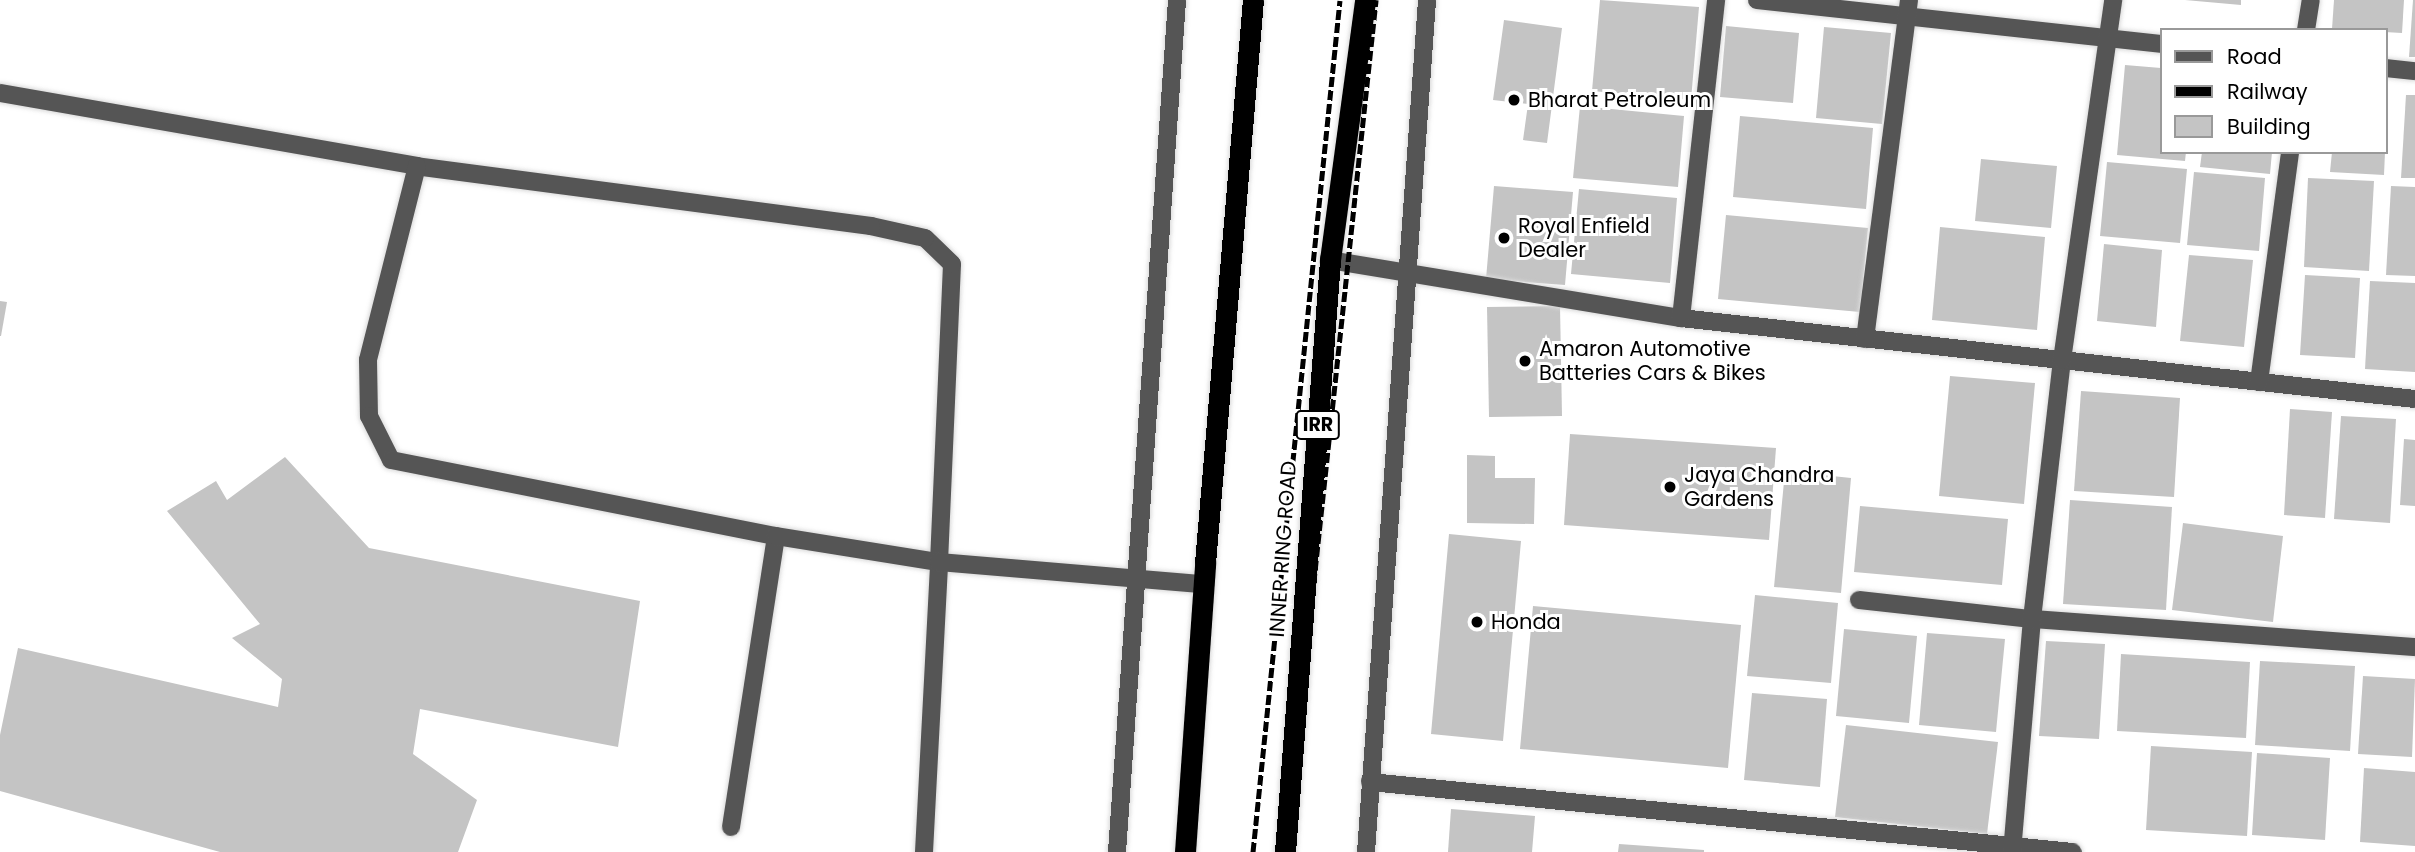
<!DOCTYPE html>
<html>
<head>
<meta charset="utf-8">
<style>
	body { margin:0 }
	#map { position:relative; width:2415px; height:852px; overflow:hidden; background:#fff; font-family:Poppins,sans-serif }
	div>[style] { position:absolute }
	.building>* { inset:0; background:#c4c4c4 }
	.roads { filter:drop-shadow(0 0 2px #dbdbdb) drop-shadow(0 0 2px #dbdbdb) }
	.minor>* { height:18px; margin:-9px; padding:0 9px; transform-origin:9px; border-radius:9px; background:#555 }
	.highway>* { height:21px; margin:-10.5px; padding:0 10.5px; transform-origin:10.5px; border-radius:10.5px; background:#000 }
	.rail>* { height:5px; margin-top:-2.5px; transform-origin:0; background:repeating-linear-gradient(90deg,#000 0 10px,transparent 0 13.5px) }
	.dots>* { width:19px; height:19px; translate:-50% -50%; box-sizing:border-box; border:4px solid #fff; border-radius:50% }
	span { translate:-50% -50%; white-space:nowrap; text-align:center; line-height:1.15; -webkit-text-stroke:6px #fff; paint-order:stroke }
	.shield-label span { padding:2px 5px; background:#fff; border:2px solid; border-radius:5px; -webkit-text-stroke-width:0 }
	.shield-label { font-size:19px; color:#000; font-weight:700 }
	.poi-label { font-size:21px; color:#000 }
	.left { translate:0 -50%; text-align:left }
	.street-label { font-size:21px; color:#000 }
	.legend { position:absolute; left:2160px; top:28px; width:228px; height:126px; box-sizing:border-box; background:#fff; border:2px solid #999; margin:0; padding:9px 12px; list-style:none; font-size:21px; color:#000 }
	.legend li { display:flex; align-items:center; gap:14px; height:35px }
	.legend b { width:35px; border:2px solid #999 }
</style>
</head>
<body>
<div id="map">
	<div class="building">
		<div style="clip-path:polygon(1600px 0,1699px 7px,1691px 100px,1592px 91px)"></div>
		<div style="clip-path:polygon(2185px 0,2241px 0,2241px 5px)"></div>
		<div style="clip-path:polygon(2334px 0,2404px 0,2402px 33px,2332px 29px)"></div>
		<div style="clip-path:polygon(2413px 0,2415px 0,2415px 57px,2409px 57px)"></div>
		<div style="clip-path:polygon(1504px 20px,1562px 28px,1547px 143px,1523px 140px,1528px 104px,1493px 100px)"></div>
		<div style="clip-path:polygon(1726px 26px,1799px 33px,1793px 103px,1720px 97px)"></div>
		<div style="clip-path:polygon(1824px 27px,1891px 33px,1882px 124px,1816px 118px)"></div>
		<div style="clip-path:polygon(2125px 65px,2161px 68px,2161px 152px,2186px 152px,2185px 161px,2117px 155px)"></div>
		<div style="clip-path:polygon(2406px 95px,2415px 95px,2415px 178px,2401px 178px)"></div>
		<div style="clip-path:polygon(1580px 106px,1684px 116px,1678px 187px,1573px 178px)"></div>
		<div style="clip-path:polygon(1740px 116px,1873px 128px,1866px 209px,1733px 197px)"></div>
		<div style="clip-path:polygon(2202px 152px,2272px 152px,2270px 174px,2200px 167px)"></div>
		<div style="clip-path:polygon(2332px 152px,2385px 152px,2384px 175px,2330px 172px)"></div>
		<div style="clip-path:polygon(1981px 159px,2057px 166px,2051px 228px,1975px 221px)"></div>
		<div style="clip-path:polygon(2107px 162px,2187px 169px,2180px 243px,2100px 236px)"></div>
		<div style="clip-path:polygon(2194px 172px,2265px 178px,2259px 251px,2187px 245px)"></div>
		<div style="clip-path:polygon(2308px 178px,2374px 181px,2369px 271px,2304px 267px)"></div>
		<div style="clip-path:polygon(1494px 186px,1573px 192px,1565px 285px,1486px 279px)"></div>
		<div style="clip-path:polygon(2391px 186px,2415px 187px,2415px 276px,2386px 275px)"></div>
		<div style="clip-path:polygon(1579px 189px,1677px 198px,1670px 283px,1571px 274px)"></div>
		<div style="clip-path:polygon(1726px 215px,1868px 228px,1860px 312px,1718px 299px)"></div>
		<div style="clip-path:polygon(1940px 227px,2045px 237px,2037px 330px,1932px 320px)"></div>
		<div style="clip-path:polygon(2104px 244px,2162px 250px,2156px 327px,2097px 321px)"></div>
		<div style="clip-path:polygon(2189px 255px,2253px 260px,2244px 347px,2180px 341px)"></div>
		<div style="clip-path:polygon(2305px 275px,2360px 278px,2355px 358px,2300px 355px)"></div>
		<div style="clip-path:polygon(2370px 281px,2415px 283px,2415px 372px,2365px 369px)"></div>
		<div style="clip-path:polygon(0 301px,7px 302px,1px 336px,0 336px)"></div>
		<div style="clip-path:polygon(1560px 306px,1562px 416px,1489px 417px,1487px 307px)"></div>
		<div style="clip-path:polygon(1950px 376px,2035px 383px,2024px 504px,1939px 496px)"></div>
		<div style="clip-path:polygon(2081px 391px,2180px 398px,2174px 497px,2074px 491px)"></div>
		<div style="clip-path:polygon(2290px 409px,2332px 412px,2325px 518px,2284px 515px)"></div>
		<div style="clip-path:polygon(2341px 416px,2396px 419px,2390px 523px,2334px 519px)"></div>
		<div style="clip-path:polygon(1570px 434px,1776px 448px,1769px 540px,1564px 525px)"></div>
		<div style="clip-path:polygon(2404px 439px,2415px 440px,2415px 506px,2400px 505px)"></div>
		<div style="clip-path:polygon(1467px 455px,1495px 456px,1495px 478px,1535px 478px,1534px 524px,1467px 523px)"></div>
		<div style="clip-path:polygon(285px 457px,369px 548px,640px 601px,618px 747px,420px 709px,413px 754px,477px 800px,458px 852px,220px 852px,0 791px,0 735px,18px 648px,278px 707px,282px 679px,232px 638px,260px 624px,167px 511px,216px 481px,227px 500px)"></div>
		<div style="clip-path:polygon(1785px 471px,1851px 478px,1841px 593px,1774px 587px)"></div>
		<div style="clip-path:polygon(2070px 500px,2172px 507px,2166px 610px,2063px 604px)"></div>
		<div style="clip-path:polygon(1860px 506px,2008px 519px,2002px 585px,1854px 572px)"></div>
		<div style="clip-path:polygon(2183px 523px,2283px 536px,2273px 622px,2172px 610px)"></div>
		<div style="clip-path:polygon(1449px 534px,1521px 541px,1503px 741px,1431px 734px)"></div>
		<div style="clip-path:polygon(1755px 595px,1838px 603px,1831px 683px,1747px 676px)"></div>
		<div style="clip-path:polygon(1533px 606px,1741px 625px,1728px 768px,1520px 749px)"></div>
		<div style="clip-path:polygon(1844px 629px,1917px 636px,1909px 723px,1836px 716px)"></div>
		<div style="clip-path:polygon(1927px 633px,2005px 639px,1996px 732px,1919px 725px)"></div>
		<div style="clip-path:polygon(2046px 641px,2105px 644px,2099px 739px,2039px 736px)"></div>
		<div style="clip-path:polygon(2121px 654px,2250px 662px,2246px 738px,2117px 731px)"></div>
		<div style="clip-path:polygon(2260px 661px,2355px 666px,2350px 751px,2255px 745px)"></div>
		<div style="clip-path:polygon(2363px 676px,2415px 679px,2412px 757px,2358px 754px)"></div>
		<div style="clip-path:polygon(1752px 693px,1827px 699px,1820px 787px,1744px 780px)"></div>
		<div style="clip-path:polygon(1846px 725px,1998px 742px,1987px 834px,1835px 817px)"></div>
		<div style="clip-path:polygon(2151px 746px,2252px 752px,2247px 836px,2146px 830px)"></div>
		<div style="clip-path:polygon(2257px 753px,2330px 758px,2325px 840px,2252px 835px)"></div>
		<div style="clip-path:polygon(2364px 768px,2415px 772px,2415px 846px,2360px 842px)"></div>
		<div style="clip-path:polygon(1451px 809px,1535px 816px,1532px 852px,1448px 852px)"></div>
		<div style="clip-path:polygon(1619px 844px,1704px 850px,1704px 852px,1618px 852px)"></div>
	</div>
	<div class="roads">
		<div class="minor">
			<div style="left:1757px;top:0;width:406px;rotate:6.2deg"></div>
			<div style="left:2306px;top:30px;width:30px;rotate:-81deg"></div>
			<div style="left:2385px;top:68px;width:30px;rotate:6deg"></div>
			<div style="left:0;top:93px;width:423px;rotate:9.9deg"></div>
			<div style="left:1330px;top:260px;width:356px;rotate:9.4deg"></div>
			<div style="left:1681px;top:318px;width:738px;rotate:6.3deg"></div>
			<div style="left:1681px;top:318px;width:320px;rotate:-83.7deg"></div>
			<div style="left:1865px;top:339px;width:342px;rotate:-82.6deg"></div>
			<div style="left:2259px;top:382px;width:232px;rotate:-82.3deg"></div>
			<div style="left:1859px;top:600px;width:174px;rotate:6.3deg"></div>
			<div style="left:2032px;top:619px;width:384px;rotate:4.2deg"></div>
			<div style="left:1370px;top:782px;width:706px;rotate:5.69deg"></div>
			<div style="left:731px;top:827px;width:294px;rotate:-81.2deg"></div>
			<div style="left:924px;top:852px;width:290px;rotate:-87deg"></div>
			<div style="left:939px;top:562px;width:298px;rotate:-87.5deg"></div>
			<div style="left:952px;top:264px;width:37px;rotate:-136deg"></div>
			<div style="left:925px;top:238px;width:55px;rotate:-167.5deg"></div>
			<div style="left:871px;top:226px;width:458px;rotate:-172.5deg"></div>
			<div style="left:417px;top:166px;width:200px;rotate:104.2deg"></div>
			<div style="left:368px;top:360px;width:56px;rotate:89deg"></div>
			<div style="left:369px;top:416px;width:49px;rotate:63.4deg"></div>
			<div style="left:391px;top:460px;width:392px;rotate:11.2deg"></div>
			<div style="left:776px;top:536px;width:165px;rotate:9.1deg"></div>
			<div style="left:939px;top:562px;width:265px;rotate:4.8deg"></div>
			<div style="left:1117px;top:852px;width:854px;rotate:-85.97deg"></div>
			<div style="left:1366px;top:852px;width:854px;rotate:-85.9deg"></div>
			<div style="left:2012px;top:852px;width:234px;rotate:-85.1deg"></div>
			<div style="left:2032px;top:619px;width:261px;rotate:-83.4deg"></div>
			<div style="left:2062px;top:360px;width:364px;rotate:-81.9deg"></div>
		</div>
		<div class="highway">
			<div style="left:1185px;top:852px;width:290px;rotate:-86deg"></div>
			<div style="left:1205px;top:563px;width:565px;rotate:-85.13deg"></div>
			<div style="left:1285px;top:852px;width:594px;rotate:-85.65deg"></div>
			<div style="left:1330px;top:260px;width:262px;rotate:-82.3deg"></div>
		</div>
	</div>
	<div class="rail">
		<div style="left:1253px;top:852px;width:856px;rotate:-84.17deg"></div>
		<div style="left:1285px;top:852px;width:857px;rotate:-83.9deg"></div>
	</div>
	<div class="dots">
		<div style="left:1514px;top:100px;background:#000"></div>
		<div style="left:1504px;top:238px;background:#000"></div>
		<div style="left:1525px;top:361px;background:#000"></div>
		<div style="left:1670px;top:487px;background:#000"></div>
		<div style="left:1477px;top:622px;background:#000"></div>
	</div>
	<div class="shield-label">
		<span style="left:1318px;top:425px">IRR</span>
	</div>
	<div class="poi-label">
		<span class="left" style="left:1528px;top:100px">Bharat Petroleum</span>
		<span class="left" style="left:1518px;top:238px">Royal Enfield<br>Dealer</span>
		<span class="left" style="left:1539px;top:361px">Amaron Automotive<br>Batteries Cars &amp; Bikes</span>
		<span class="left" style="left:1684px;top:487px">Jaya Chandra<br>Gardens</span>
		<span class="left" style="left:1491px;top:622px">Honda</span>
	</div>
	<div class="street-label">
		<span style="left:1283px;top:549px;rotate:-86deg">INNER RING ROAD</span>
	</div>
	<ul class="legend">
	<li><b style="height:9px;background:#555"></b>Road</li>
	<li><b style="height:9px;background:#000"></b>Railway</li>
	<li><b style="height:19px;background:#c4c4c4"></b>Building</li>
	</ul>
</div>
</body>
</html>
